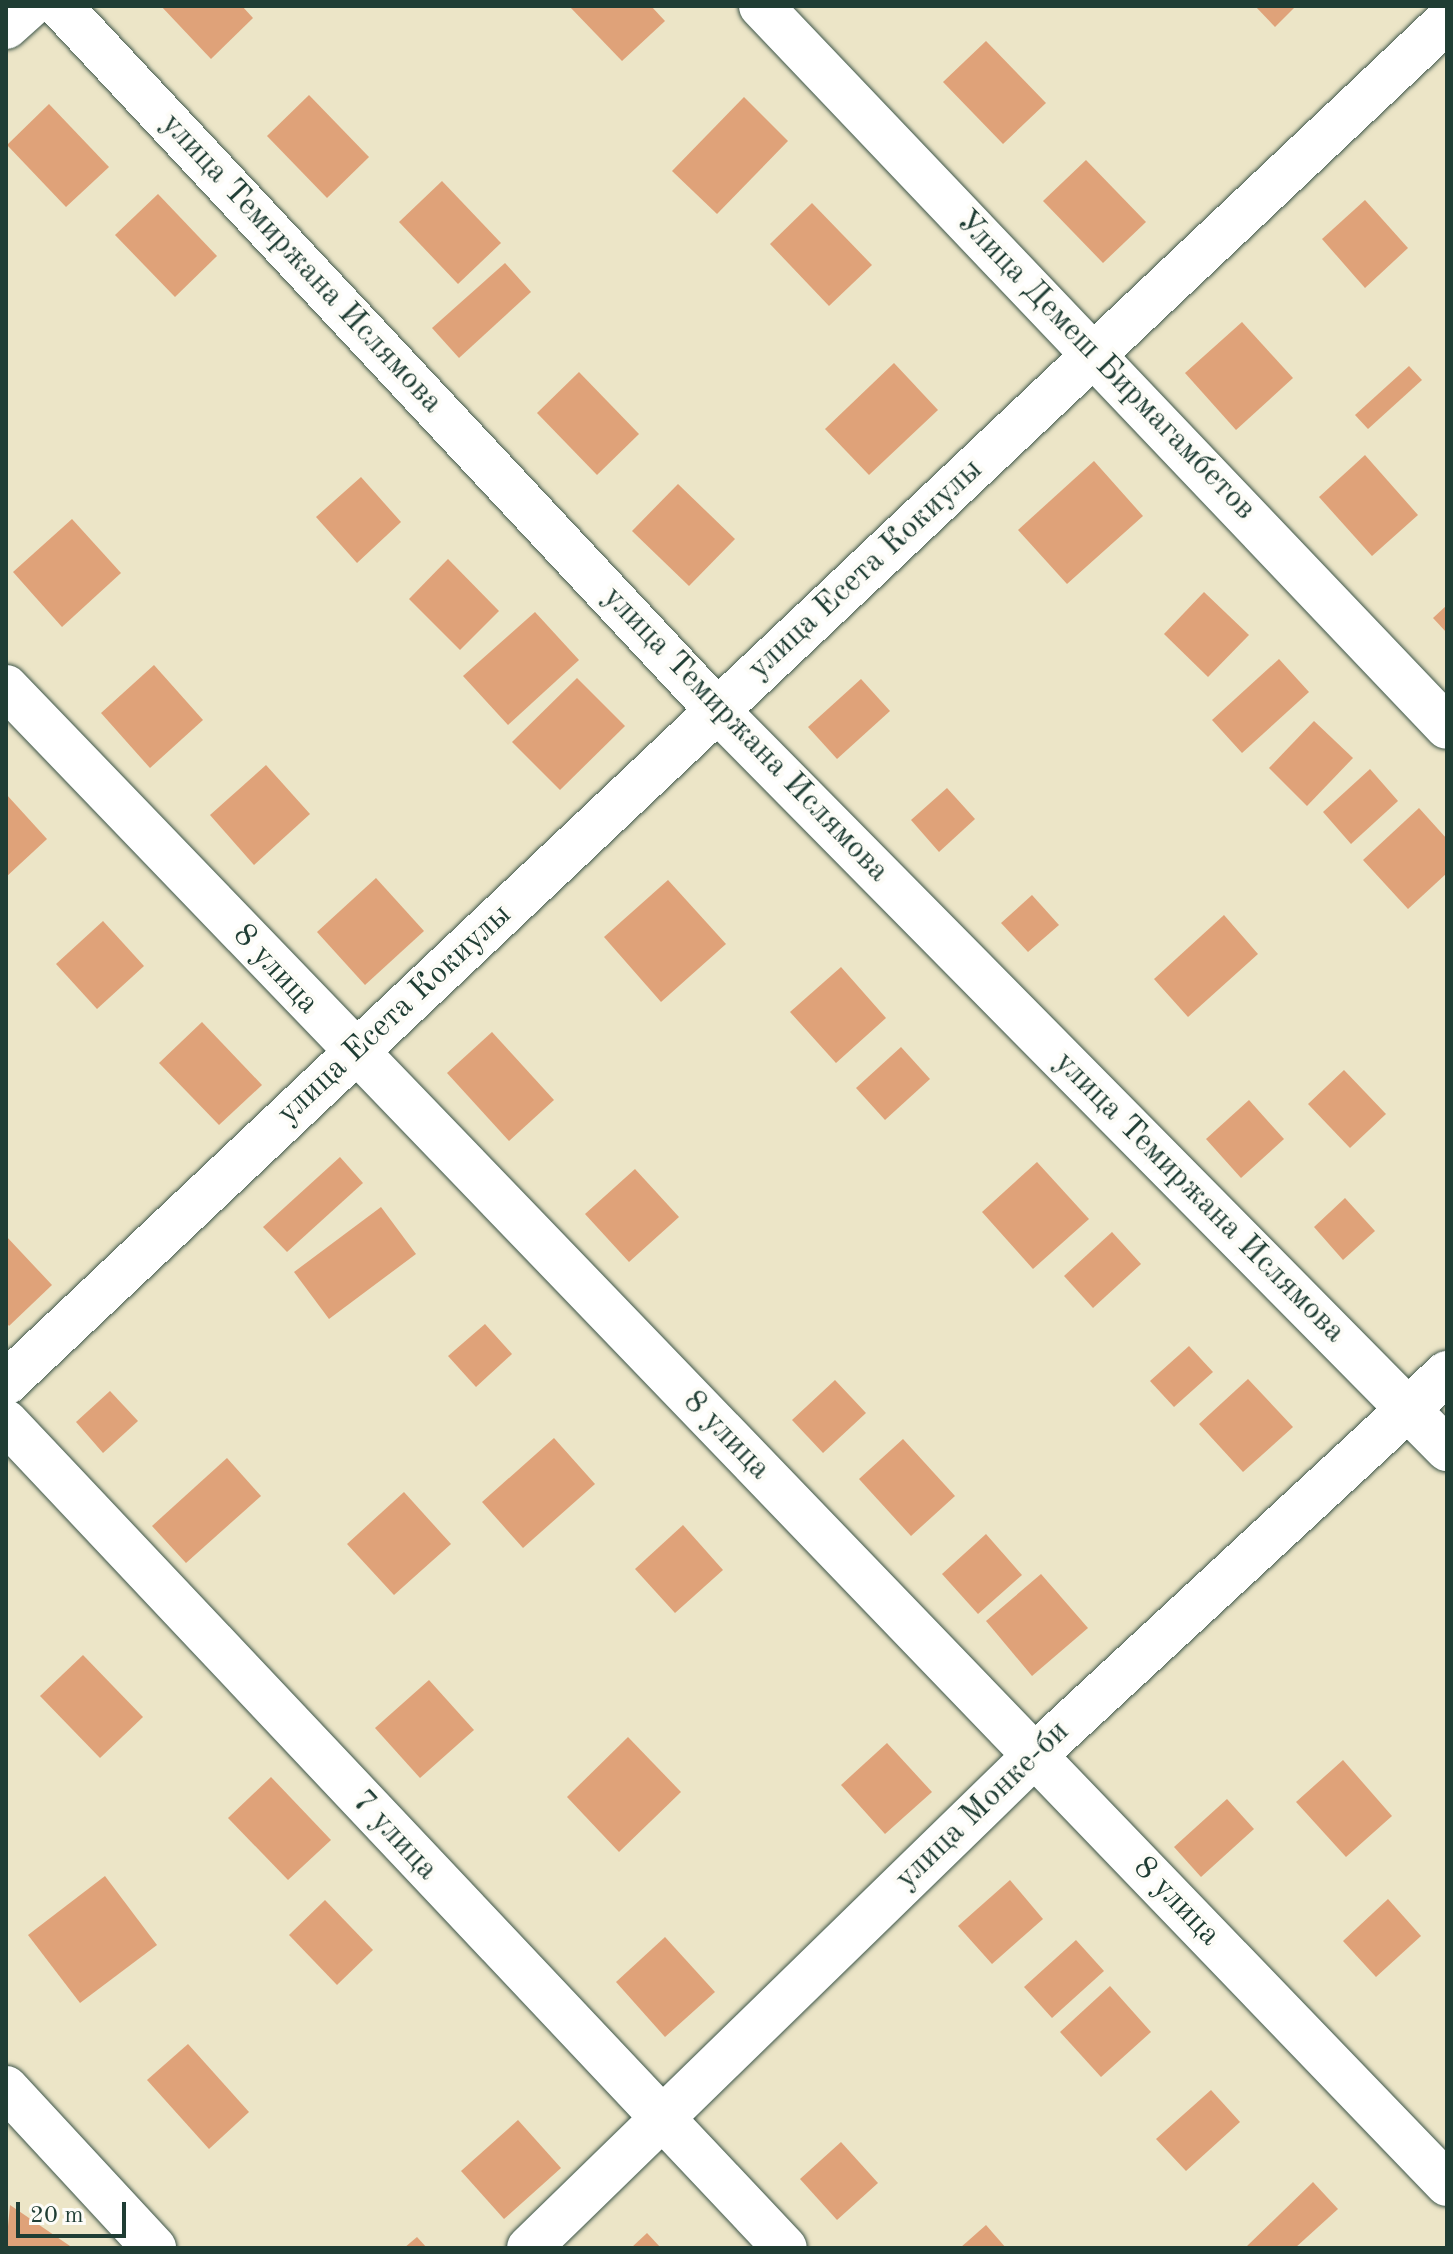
<!DOCTYPE html>
<html>
<head>
<meta charset="utf-8">
<style>
	body { margin:0 }
	#map { position:relative; width:1453px; height:2254px; overflow:hidden; background:#ece5c7; font-family:"Old Standard TT",serif }
	div>[style] { position:absolute }
	.building>* { inset:0; background:#dfa279 }
	.roads { filter:drop-shadow(0 0 2px #3e564a) drop-shadow(0 0 2px #3e564a) }
	.minor>* { height:44px; margin:-22px; padding:0 22px; transform-origin:22px; border-radius:22px; background:#fff }
	span { translate:-50% -50%; white-space:nowrap; text-align:center; line-height:1.15; -webkit-text-stroke:8px #fdfcf7; paint-order:stroke }
	.street-label { font-size:32px; color:#1f3d34 }
	.frame { position:absolute; inset:0; border:8px solid #1f3d34; pointer-events:none }
	.scale { position:absolute; left:16px; top:2202px; width:110px; height:36px; box-sizing:border-box; border:4px solid #1f3d34; border-top:0; padding-left:10px; font-size:24px; line-height:28px; white-space:nowrap; color:#1f3d34; -webkit-text-stroke:6px #fdfcf7; paint-order:stroke }
</style>
</head>
<body>
<div id="map">
	<div class="building">
		<div style="clip-path:polygon(161px 6px,242px 6px,253px 18px,211px 59px)"></div>
		<div style="clip-path:polygon(569px 6px,651px 6px,665px 21px,622px 61px)"></div>
		<div style="clip-path:polygon(1255px 6px,1296px 6px,1275px 27px)"></div>
		<div style="clip-path:polygon(986px 41px,1046px 103px,1003px 144px,943px 82px)"></div>
		<div style="clip-path:polygon(309px 95px,369px 157px,327px 198px,267px 136px)"></div>
		<div style="clip-path:polygon(744px 97px,788px 141px,717px 214px,672px 171px)"></div>
		<div style="clip-path:polygon(49px 104px,109px 167px,66px 207px,7px 145px)"></div>
		<div style="clip-path:polygon(1086px 160px,1146px 222px,1103px 263px,1043px 201px)"></div>
		<div style="clip-path:polygon(442px 181px,501px 243px,458px 284px,399px 222px)"></div>
		<div style="clip-path:polygon(158px 194px,217px 256px,175px 297px,115px 235px)"></div>
		<div style="clip-path:polygon(1365px 200px,1408px 248px,1365px 288px,1322px 239px)"></div>
		<div style="clip-path:polygon(812px 203px,872px 265px,829px 306px,770px 244px)"></div>
		<div style="clip-path:polygon(505px 263px,531px 292px,459px 358px,432px 328px)"></div>
		<div style="clip-path:polygon(1242px 322px,1293px 378px,1236px 430px,1185px 373px)"></div>
		<div style="clip-path:polygon(894px 363px,938px 410px,869px 475px,825px 429px)"></div>
		<div style="clip-path:polygon(1409px 366px,1422px 380px,1368px 429px,1355px 415px)"></div>
		<div style="clip-path:polygon(579px 372px,639px 434px,597px 475px,537px 413px)"></div>
		<div style="clip-path:polygon(1365px 455px,1418px 515px,1372px 556px,1319px 497px)"></div>
		<div style="clip-path:polygon(1094px 461px,1143px 516px,1067px 584px,1018px 530px)"></div>
		<div style="clip-path:polygon(361px 477px,401px 522px,357px 563px,316px 517px)"></div>
		<div style="clip-path:polygon(678px 484px,735px 539px,689px 586px,632px 531px)"></div>
		<div style="clip-path:polygon(72px 519px,121px 573px,62px 627px,13px 572px)"></div>
		<div style="clip-path:polygon(448px 559px,499px 611px,460px 650px,409px 599px)"></div>
		<div style="clip-path:polygon(1204px 592px,1249px 635px,1208px 677px,1164px 634px)"></div>
		<div style="clip-path:polygon(1447px 605px,1447px 633px,1433px 618px)"></div>
		<div style="clip-path:polygon(535px 612px,579px 660px,508px 725px,463px 676px)"></div>
		<div style="clip-path:polygon(1279px 659px,1309px 692px,1242px 753px,1212px 720px)"></div>
		<div style="clip-path:polygon(154px 665px,203px 720px,150px 768px,101px 713px)"></div>
		<div style="clip-path:polygon(577px 678px,625px 726px,560px 790px,512px 742px)"></div>
		<div style="clip-path:polygon(861px 679px,890px 711px,837px 759px,808px 727px)"></div>
		<div style="clip-path:polygon(1314px 721px,1353px 758px,1307px 806px,1269px 768px)"></div>
		<div style="clip-path:polygon(266px 765px,310px 814px,254px 865px,210px 815px)"></div>
		<div style="clip-path:polygon(1370px 769px,1398px 801px,1351px 844px,1323px 812px)"></div>
		<div style="clip-path:polygon(947px 788px,975px 819px,939px 852px,911px 820px)"></div>
		<div style="clip-path:polygon(6px 794px,47px 839px,6px 877px)"></div>
		<div style="clip-path:polygon(1419px 808px,1447px 839px,1447px 873px,1408px 909px,1363px 860px)"></div>
		<div style="clip-path:polygon(376px 878px,424px 931px,365px 985px,317px 932px)"></div>
		<div style="clip-path:polygon(668px 880px,726px 944px,661px 1002px,604px 937px)"></div>
		<div style="clip-path:polygon(1032px 895px,1059px 925px,1028px 952px,1001px 923px)"></div>
		<div style="clip-path:polygon(1224px 915px,1258px 954px,1188px 1017px,1154px 979px)"></div>
		<div style="clip-path:polygon(103px 921px,144px 966px,97px 1009px,56px 964px)"></div>
		<div style="clip-path:polygon(841px 967px,886px 1018px,836px 1063px,790px 1012px)"></div>
		<div style="clip-path:polygon(202px 1022px,262px 1085px,219px 1125px,159px 1063px)"></div>
		<div style="clip-path:polygon(492px 1032px,554px 1100px,509px 1141px,447px 1073px)"></div>
		<div style="clip-path:polygon(901px 1047px,930px 1079px,885px 1120px,856px 1088px)"></div>
		<div style="clip-path:polygon(1344px 1070px,1386px 1114px,1350px 1148px,1308px 1104px)"></div>
		<div style="clip-path:polygon(1249px 1100px,1284px 1139px,1241px 1178px,1206px 1139px)"></div>
		<div style="clip-path:polygon(340px 1157px,363px 1183px,287px 1252px,263px 1227px)"></div>
		<div style="clip-path:polygon(1037px 1162px,1089px 1219px,1033px 1269px,982px 1212px)"></div>
		<div style="clip-path:polygon(635px 1169px,679px 1217px,629px 1262px,585px 1214px)"></div>
		<div style="clip-path:polygon(1345px 1198px,1375px 1231px,1343px 1260px,1314px 1227px)"></div>
		<div style="clip-path:polygon(381px 1207px,416px 1254px,329px 1319px,294px 1272px)"></div>
		<div style="clip-path:polygon(1112px 1232px,1141px 1264px,1093px 1308px,1064px 1276px)"></div>
		<div style="clip-path:polygon(6px 1236px,52px 1285px,9px 1326px,6px 1322px)"></div>
		<div style="clip-path:polygon(485px 1324px,512px 1354px,476px 1387px,448px 1356px)"></div>
		<div style="clip-path:polygon(1189px 1346px,1213px 1372px,1174px 1407px,1150px 1381px)"></div>
		<div style="clip-path:polygon(1248px 1379px,1293px 1427px,1243px 1472px,1199px 1424px)"></div>
		<div style="clip-path:polygon(835px 1380px,866px 1413px,823px 1453px,792px 1420px)"></div>
		<div style="clip-path:polygon(110px 1391px,138px 1421px,103px 1453px,76px 1422px)"></div>
		<div style="clip-path:polygon(554px 1438px,595px 1484px,523px 1548px,482px 1502px)"></div>
		<div style="clip-path:polygon(903px 1439px,955px 1496px,911px 1536px,859px 1479px)"></div>
		<div style="clip-path:polygon(227px 1458px,261px 1496px,186px 1563px,152px 1526px)"></div>
		<div style="clip-path:polygon(404px 1492px,451px 1544px,394px 1595px,347px 1544px)"></div>
		<div style="clip-path:polygon(683px 1525px,723px 1570px,675px 1613px,635px 1569px)"></div>
		<div style="clip-path:polygon(986px 1534px,1022px 1575px,978px 1614px,942px 1574px)"></div>
		<div style="clip-path:polygon(1041px 1574px,1088px 1628px,1032px 1676px,986px 1621px)"></div>
		<div style="clip-path:polygon(83px 1655px,143px 1717px,100px 1758px,40px 1696px)"></div>
		<div style="clip-path:polygon(429px 1680px,474px 1730px,420px 1778px,375px 1728px)"></div>
		<div style="clip-path:polygon(628px 1737px,681px 1792px,619px 1852px,567px 1797px)"></div>
		<div style="clip-path:polygon(887px 1743px,932px 1792px,885px 1834px,841px 1785px)"></div>
		<div style="clip-path:polygon(1343px 1760px,1392px 1816px,1346px 1857px,1296px 1802px)"></div>
		<div style="clip-path:polygon(271px 1777px,331px 1840px,288px 1880px,228px 1818px)"></div>
		<div style="clip-path:polygon(1227px 1799px,1254px 1829px,1201px 1877px,1174px 1847px)"></div>
		<div style="clip-path:polygon(105px 1876px,157px 1945px,80px 2003px,28px 1935px)"></div>
		<div style="clip-path:polygon(1010px 1880px,1043px 1919px,992px 1964px,958px 1926px)"></div>
		<div style="clip-path:polygon(1388px 1899px,1421px 1936px,1376px 1977px,1343px 1941px)"></div>
		<div style="clip-path:polygon(325px 1900px,373px 1950px,337px 1985px,289px 1935px)"></div>
		<div style="clip-path:polygon(665px 1937px,715px 1992px,665px 2037px,616px 1982px)"></div>
		<div style="clip-path:polygon(1076px 1940px,1104px 1971px,1052px 2018px,1024px 1987px)"></div>
		<div style="clip-path:polygon(1110px 1986px,1151px 2032px,1101px 2077px,1060px 2032px)"></div>
		<div style="clip-path:polygon(188px 2044px,249px 2112px,209px 2149px,147px 2080px)"></div>
		<div style="clip-path:polygon(1211px 2090px,1240px 2122px,1186px 2171px,1156px 2139px)"></div>
		<div style="clip-path:polygon(518px 2120px,561px 2168px,504px 2219px,461px 2171px)"></div>
		<div style="clip-path:polygon(841px 2142px,878px 2183px,837px 2220px,800px 2179px)"></div>
		<div style="clip-path:polygon(1313px 2182px,1338px 2209px,1295px 2248px,1245px 2248px)"></div>
		<div style="clip-path:polygon(10px 2205px,70px 2246px,68px 2248px,6px 2248px)"></div>
		<div style="clip-path:polygon(986px 2225px,1006px 2248px,960px 2248px)"></div>
		<div style="clip-path:polygon(647px 2233px,661px 2248px,631px 2248px)"></div>
		<div style="clip-path:polygon(417px 2237px,427px 2248px,404px 2248px)"></div>
	</div>
	<div class="roads">
		<div class="minor">
			<div style="left:60px;top:6px;width:963px;rotate:46.98deg"></div>
			<div style="left:717px;top:710px;width:1039px;rotate:45.35deg"></div>
			<div style="left:761px;top:6px;width:995px;rotate:46.42deg"></div>
			<div style="left:6px;top:27px;width:31px;rotate:-42deg"></div>
			<div style="left:6px;top:687px;width:2078px;rotate:46.09deg"></div>
			<div style="left:6px;top:1383px;width:1983px;rotate:-43.39deg"></div>
			<div style="left:6px;top:1422px;width:1135px;rotate:46.68deg"></div>
			<div style="left:6px;top:2088px;width:218px;rotate:47.2deg"></div>
			<div style="left:529px;top:2248px;width:706px;rotate:-44.25deg"></div>
			<div style="left:1035px;top:1755px;width:562px;rotate:-42.84deg"></div>
		</div>
	</div>
	<div class="street-label">
		<span style="left:301px;top:264px;rotate:47deg">улица Темиржана Ислямова</span>
		<span style="left:1105px;top:366px;rotate:46deg">Улица Демеш Бирмагамбетов</span>
		<span style="left:866px;top:570px;rotate:-43deg">улица Есета Кокиулы</span>
		<span style="left:745px;top:735px;rotate:46deg">улица Темиржана Ислямова</span>
		<span style="left:275px;top:970px;rotate:47deg">8 улица</span>
		<span style="left:395px;top:1015px;rotate:-43deg">улица Есета Кокиулы</span>
		<span style="left:1199px;top:1198px;rotate:45deg">улица Темиржана Ислямова</span>
		<span style="left:726px;top:1436px;rotate:46deg">8 улица</span>
		<span style="left:983px;top:1806px;rotate:-44deg">улица Монке-би</span>
		<span style="left:394px;top:1836px;rotate:47deg">7 улица</span>
		<span style="left:1176px;top:1902px;rotate:46deg">8 улица</span>
	</div>
	<div class="frame"></div>
	<div class="scale">20 m</div>
</div>
</body>
</html>
